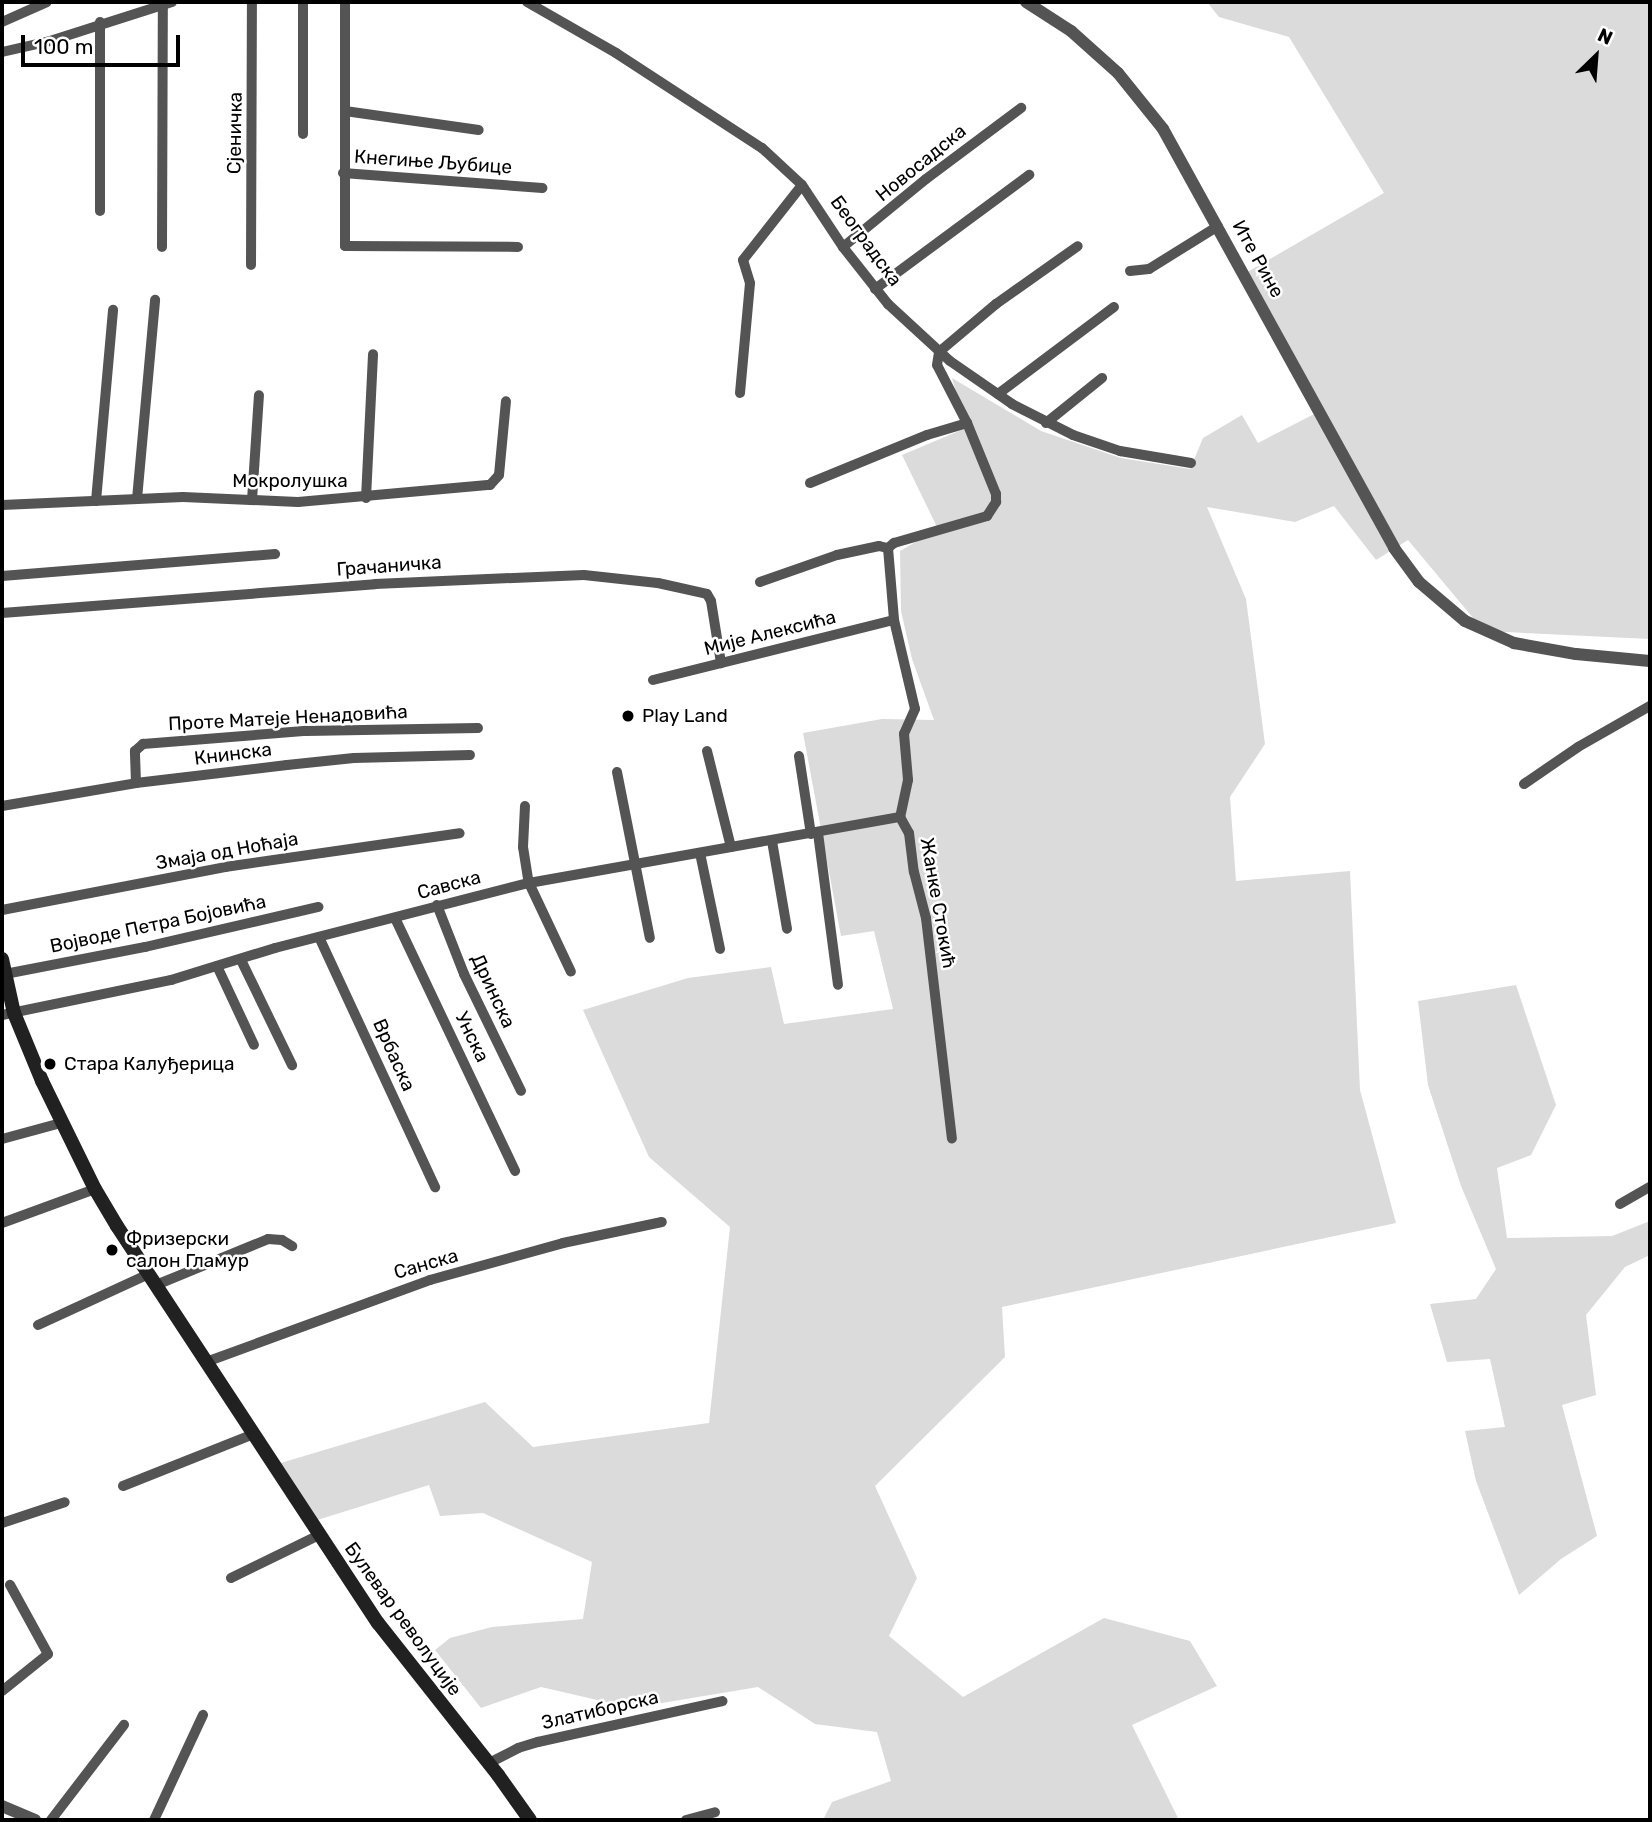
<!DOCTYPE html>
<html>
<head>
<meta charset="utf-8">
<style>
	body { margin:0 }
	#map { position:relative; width:1652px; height:1822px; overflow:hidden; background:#fff; font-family:Rubik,sans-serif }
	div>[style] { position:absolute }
	.green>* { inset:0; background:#dbdbdb }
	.minor>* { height:10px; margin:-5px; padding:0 5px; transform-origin:5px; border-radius:5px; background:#545454 }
	.tertiary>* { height:12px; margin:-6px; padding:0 6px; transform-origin:6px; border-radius:6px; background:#545454 }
	.secondary>* { height:14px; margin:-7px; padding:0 7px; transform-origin:7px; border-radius:7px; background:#212121 }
	.dots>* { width:19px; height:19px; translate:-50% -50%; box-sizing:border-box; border:4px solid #fff; border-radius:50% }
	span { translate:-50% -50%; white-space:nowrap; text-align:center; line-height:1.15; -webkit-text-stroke:5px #fff; paint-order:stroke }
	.street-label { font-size:19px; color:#000 }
	.poi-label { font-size:19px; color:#000 }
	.left { translate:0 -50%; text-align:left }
	.frame { position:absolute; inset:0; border:4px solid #000; pointer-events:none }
	.north { position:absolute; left:1561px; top:21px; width:70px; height:70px; -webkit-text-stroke:5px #fff; paint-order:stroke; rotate:25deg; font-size:19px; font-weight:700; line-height:28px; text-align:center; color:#000 }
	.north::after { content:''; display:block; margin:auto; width:24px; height:32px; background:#000; clip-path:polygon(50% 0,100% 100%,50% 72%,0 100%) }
	.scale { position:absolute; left:21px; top:35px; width:159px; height:32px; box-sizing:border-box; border:4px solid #000; border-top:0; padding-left:9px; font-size:21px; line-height:24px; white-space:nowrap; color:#000; -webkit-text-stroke:5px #fff; paint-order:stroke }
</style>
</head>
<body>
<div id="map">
	<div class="green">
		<div style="clip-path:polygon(1207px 2px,1650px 2px,1650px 639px,1484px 631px,1408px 540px,1376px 560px,1334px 506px,1295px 522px,1207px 507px,1246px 599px,1265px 744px,1230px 797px,1236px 881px,1350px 871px,1360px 1090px,1396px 1223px,1002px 1307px,1005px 1357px,875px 1486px,917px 1578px,889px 1636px,963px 1697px,1104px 1618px,1190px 1641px,1217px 1686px,1132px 1725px,1179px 1820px,823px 1820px,832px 1802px,891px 1781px,877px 1732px,815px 1724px,758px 1687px,632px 1708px,541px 1687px,481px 1708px,435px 1650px,450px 1638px,492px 1627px,583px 1619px,592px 1562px,483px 1513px,440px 1516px,429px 1485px,311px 1522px,274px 1465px,485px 1402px,533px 1447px,709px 1423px,730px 1227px,649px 1157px,583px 1010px,688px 978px,771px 967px,784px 1024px,893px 1009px,874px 931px,841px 936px,803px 733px,882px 719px,934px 720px,912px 659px,901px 611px,900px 551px,938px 529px,902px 455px,966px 428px,952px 378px,1041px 431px,1121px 458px,1190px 469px,1203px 438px,1242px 415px,1258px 443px,1318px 412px,1244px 274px,1384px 193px,1289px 37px,1219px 17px)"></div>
		<div style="clip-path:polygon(1516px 985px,1556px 1105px,1531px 1155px,1497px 1168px,1507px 1238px,1612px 1236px,1650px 1221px,1650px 1255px,1625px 1267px,1586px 1315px,1596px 1395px,1562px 1405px,1597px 1536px,1561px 1559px,1519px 1595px,1476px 1481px,1465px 1431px,1505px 1427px,1490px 1359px,1447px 1362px,1430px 1304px,1476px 1299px,1496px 1269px,1461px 1186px,1428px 1085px,1418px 1001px)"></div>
	</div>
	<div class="minor">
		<div style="left:345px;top:2px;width:244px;rotate:90deg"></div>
		<div style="left:345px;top:246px;width:173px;rotate:0.3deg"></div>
		<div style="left:527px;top:2px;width:103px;rotate:29.8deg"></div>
		<div style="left:616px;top:53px;width:174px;rotate:33.1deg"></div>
		<div style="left:762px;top:148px;width:54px;rotate:42.8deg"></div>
		<div style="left:802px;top:185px;width:74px;rotate:56.5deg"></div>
		<div style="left:843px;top:247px;width:73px;rotate:51.7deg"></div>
		<div style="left:888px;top:304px;width:84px;rotate:42.6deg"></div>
		<div style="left:950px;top:361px;width:75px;rotate:34.7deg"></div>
		<div style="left:1012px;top:404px;width:68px;rotate:26.9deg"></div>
		<div style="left:1073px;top:435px;width:50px;rotate:18.8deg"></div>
		<div style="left:1120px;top:451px;width:72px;rotate:9.6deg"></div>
		<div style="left:2px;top:22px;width:49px;rotate:-24deg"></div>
		<div style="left:2px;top:52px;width:49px;rotate:-12.9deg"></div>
		<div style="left:50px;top:41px;width:128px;rotate:-17.7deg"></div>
		<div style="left:345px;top:111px;width:135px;rotate:8.1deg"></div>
		<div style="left:303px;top:134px;width:132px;rotate:-90deg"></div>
		<div style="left:343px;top:173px;width:200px;rotate:4.3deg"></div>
		<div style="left:100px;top:211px;width:189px;rotate:-90deg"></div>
		<div style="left:162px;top:247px;width:243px;rotate:-89.8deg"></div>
		<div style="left:843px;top:247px;width:107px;rotate:-39.3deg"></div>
		<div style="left:926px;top:179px;width:119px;rotate:-36.8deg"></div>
		<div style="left:251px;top:265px;width:263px;rotate:-89.8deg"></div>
		<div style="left:1130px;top:271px;width:19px;rotate:-6deg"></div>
		<div style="left:1149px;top:269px;width:81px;rotate:-31.9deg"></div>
		<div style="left:875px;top:289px;width:192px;rotate:-36.5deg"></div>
		<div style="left:939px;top:352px;width:75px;rotate:-40.1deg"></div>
		<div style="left:996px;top:304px;width:100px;rotate:-35.3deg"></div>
		<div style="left:740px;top:393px;width:110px;rotate:-84.8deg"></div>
		<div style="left:750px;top:283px;width:24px;rotate:-107deg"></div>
		<div style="left:743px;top:260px;width:95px;rotate:-51.8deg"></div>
		<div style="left:998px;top:394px;width:145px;rotate:-36.9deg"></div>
		<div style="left:1046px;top:423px;width:72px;rotate:-38.8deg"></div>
		<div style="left:810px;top:483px;width:126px;rotate:-22.3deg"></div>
		<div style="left:927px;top:435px;width:42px;rotate:-16.7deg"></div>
		<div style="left:366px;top:498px;width:144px;rotate:-87.2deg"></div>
		<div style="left:137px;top:499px;width:200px;rotate:-84.8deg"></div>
		<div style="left:252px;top:500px;width:105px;rotate:-86.2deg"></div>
		<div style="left:96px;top:501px;width:192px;rotate:-84.9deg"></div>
		<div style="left:2px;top:505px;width:181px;rotate:-2.5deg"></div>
		<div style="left:183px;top:497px;width:115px;rotate:2.5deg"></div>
		<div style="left:298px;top:502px;width:193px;rotate:-5.1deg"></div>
		<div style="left:490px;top:485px;width:13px;rotate:-48deg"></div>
		<div style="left:499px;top:475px;width:74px;rotate:-84.6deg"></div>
		<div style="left:888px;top:548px;width:72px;rotate:85.2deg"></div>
		<div style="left:894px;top:620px;width:91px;rotate:76.7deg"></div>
		<div style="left:915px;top:709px;width:27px;rotate:114deg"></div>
		<div style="left:904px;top:734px;width:46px;rotate:85deg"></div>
		<div style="left:908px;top:780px;width:38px;rotate:102deg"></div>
		<div style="left:900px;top:817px;width:18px;rotate:61deg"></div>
		<div style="left:909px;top:833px;width:39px;rotate:83deg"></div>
		<div style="left:914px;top:872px;width:48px;rotate:75.4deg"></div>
		<div style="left:926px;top:918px;width:222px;rotate:83.3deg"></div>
		<div style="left:888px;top:548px;width:8px;rotate:-40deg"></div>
		<div style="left:894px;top:543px;width:97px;rotate:-16.2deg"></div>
		<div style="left:987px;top:516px;width:17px;rotate:-57deg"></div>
		<div style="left:996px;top:502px;width:8px;rotate:-90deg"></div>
		<div style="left:996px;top:494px;width:77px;rotate:-112.2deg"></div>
		<div style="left:967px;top:423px;width:65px;rotate:-117.3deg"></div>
		<div style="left:937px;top:365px;width:13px;rotate:-81deg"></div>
		<div style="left:2px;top:576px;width:274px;rotate:-4.6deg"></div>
		<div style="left:760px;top:582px;width:82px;rotate:-19.3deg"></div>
		<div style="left:837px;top:555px;width:43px;rotate:-12.1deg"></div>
		<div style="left:879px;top:546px;width:9px;rotate:13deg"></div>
		<div style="left:2px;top:613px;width:374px;rotate:-4.4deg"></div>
		<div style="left:375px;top:584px;width:209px;rotate:-2.5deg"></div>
		<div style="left:584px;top:575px;width:74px;rotate:6.2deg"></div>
		<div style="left:658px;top:583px;width:50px;rotate:12.7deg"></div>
		<div style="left:707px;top:594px;width:8px;rotate:60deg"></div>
		<div style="left:711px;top:601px;width:63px;rotate:80.8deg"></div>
		<div style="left:653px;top:680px;width:248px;rotate:-14deg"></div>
		<div style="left:707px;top:751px;width:99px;rotate:76deg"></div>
		<div style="left:799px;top:756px;width:79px;rotate:81.3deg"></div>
		<div style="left:617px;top:772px;width:169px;rotate:78.8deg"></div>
		<div style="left:136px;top:783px;width:32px;rotate:-92deg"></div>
		<div style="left:135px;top:751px;width:11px;rotate:-41deg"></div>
		<div style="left:143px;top:744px;width:164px;rotate:-4.6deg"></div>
		<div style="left:306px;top:731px;width:172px;rotate:-1deg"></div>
		<div style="left:1524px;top:784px;width:65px;rotate:-34.4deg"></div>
		<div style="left:1578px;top:747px;width:83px;rotate:-29.7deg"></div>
		<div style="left:2px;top:806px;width:136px;rotate:-9.7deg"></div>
		<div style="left:136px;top:783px;width:152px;rotate:-6.8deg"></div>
		<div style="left:287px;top:765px;width:67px;rotate:-6deg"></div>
		<div style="left:354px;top:758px;width:116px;rotate:-1.5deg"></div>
		<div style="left:525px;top:806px;width:41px;rotate:92.8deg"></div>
		<div style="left:523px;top:847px;width:36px;rotate:81deg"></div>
		<div style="left:529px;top:883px;width:98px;rotate:64.7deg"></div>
		<div style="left:818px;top:833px;width:153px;rotate:82.5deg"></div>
		<div style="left:772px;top:841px;width:89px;rotate:80.3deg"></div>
		<div style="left:700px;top:853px;width:98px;rotate:78.2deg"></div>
		<div style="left:437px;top:905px;width:74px;rotate:68.6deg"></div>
		<div style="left:464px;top:974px;width:130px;rotate:64deg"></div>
		<div style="left:2px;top:910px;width:227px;rotate:-10.9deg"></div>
		<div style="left:225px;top:867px;width:237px;rotate:-8.2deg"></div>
		<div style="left:395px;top:918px;width:280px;rotate:64.6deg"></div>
		<div style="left:319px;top:937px;width:276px;rotate:65.1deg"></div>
		<div style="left:241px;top:960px;width:117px;rotate:64.1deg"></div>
		<div style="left:217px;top:966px;width:87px;rotate:64.9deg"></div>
		<div style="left:5px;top:974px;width:143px;rotate:-10.9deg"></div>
		<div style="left:145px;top:947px;width:178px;rotate:-13deg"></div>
		<div style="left:2px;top:1015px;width:173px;rotate:-11.7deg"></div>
		<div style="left:171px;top:980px;width:109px;rotate:-17.1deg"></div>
		<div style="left:275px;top:948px;width:262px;rotate:-14.4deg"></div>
		<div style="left:529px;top:883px;width:377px;rotate:-10.1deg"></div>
		<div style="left:2px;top:1139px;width:61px;rotate:-15.2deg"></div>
		<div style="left:1620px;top:1204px;width:34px;rotate:-30deg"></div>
		<div style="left:2px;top:1223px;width:99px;rotate:-20.1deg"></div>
		<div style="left:156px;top:1285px;width:121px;rotate:-22.3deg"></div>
		<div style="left:268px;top:1239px;width:14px;rotate:4deg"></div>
		<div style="left:282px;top:1240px;width:12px;rotate:31deg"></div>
		<div style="left:38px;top:1325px;width:122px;rotate:-24.7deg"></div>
		<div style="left:206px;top:1362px;width:239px;rotate:-20.1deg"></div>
		<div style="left:430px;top:1280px;width:138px;rotate:-15.5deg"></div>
		<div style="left:563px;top:1243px;width:101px;rotate:-12deg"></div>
		<div style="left:123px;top:1486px;width:141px;rotate:-21.7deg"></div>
		<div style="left:2px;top:1523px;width:66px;rotate:-18.4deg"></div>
		<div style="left:231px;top:1578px;width:98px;rotate:-26deg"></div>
		<div style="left:2px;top:1691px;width:59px;rotate:-38.8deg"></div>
		<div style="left:48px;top:1654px;width:79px;rotate:-118.8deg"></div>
		<div style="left:489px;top:1763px;width:33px;rotate:-27deg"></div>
		<div style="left:518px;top:1748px;width:21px;rotate:-17deg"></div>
		<div style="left:538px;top:1742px;width:189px;rotate:-12.5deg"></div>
		<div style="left:51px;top:1820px;width:120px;rotate:-52.5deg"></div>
		<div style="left:154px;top:1820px;width:116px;rotate:-65deg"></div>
		<div style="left:686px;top:1820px;width:30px;rotate:-15deg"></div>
	</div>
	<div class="tertiary">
		<div style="left:1026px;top:2px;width:54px;rotate:32.8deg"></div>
		<div style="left:1071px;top:31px;width:63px;rotate:41.8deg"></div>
		<div style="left:1118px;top:73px;width:72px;rotate:51.2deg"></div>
		<div style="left:1163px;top:129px;width:478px;rotate:61.1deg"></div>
		<div style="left:1394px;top:548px;width:42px;rotate:53.7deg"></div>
		<div style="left:1419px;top:582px;width:60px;rotate:40.3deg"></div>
		<div style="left:1465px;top:621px;width:54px;rotate:24.2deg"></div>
		<div style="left:1514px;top:643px;width:63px;rotate:10.1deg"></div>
		<div style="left:1576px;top:654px;width:74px;rotate:5.4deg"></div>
		<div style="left:2px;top:1806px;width:36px;rotate:23deg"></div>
	</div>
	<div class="secondary">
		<div style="left:2px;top:959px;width:55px;rotate:77.5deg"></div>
		<div style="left:14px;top:1013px;width:74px;rotate:67.6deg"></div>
		<div style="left:42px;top:1081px;width:120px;rotate:63.9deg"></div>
		<div style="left:95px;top:1189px;width:43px;rotate:59.3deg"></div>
		<div style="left:117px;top:1226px;width:475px;rotate:56.7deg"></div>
		<div style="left:378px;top:1623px;width:194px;rotate:51.7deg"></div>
		<div style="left:498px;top:1775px;width:55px;rotate:54.6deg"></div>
	</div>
	<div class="dots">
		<div style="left:628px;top:716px;background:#000"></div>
		<div style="left:50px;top:1064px;background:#000"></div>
		<div style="left:112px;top:1250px;background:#000"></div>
	</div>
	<div class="street-label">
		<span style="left:235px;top:133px;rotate:-89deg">Сјеничка</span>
		<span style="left:433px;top:162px;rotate:4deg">Кнегиње Љубице</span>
		<span style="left:921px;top:163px;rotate:-39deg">Новосадска</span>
		<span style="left:866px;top:241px;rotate:54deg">Београдска</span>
		<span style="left:1258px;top:259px;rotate:61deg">Ите Рине</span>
		<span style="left:290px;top:481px">Мокролушка</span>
		<span style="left:389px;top:566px;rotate:-4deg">Грачаничка</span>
		<span style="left:770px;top:633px;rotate:-14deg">Мије Алексића</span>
		<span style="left:288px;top:718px;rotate:-3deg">Проте Матеје Ненадовића</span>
		<span style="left:233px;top:754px;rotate:-7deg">Книнска</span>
		<span style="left:227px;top:851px;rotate:-10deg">Змаја од Ноћаја</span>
		<span style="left:449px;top:885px;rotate:-15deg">Савска</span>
		<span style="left:938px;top:903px;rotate:80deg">Жанке Стокић</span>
		<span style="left:158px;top:924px;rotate:-12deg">Војводе Петра Бојовића</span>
		<span style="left:493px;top:991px;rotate:65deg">Дринска</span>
		<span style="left:472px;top:1037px;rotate:64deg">Унска</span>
		<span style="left:394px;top:1055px;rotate:66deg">Врбаска</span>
		<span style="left:426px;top:1264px;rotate:-16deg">Санска</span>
		<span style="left:403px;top:1619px;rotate:54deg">Булевар револуције</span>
		<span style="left:600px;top:1710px;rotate:-13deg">Златиборска</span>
	</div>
	<div class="poi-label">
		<span class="left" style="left:642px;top:716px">Play Land</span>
		<span class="left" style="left:64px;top:1064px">Стара Калуђерица</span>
		<span class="left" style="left:126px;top:1250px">Фризерски<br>салон Гламур</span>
	</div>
	<div class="frame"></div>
	<div class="north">N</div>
	<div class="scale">100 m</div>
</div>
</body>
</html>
